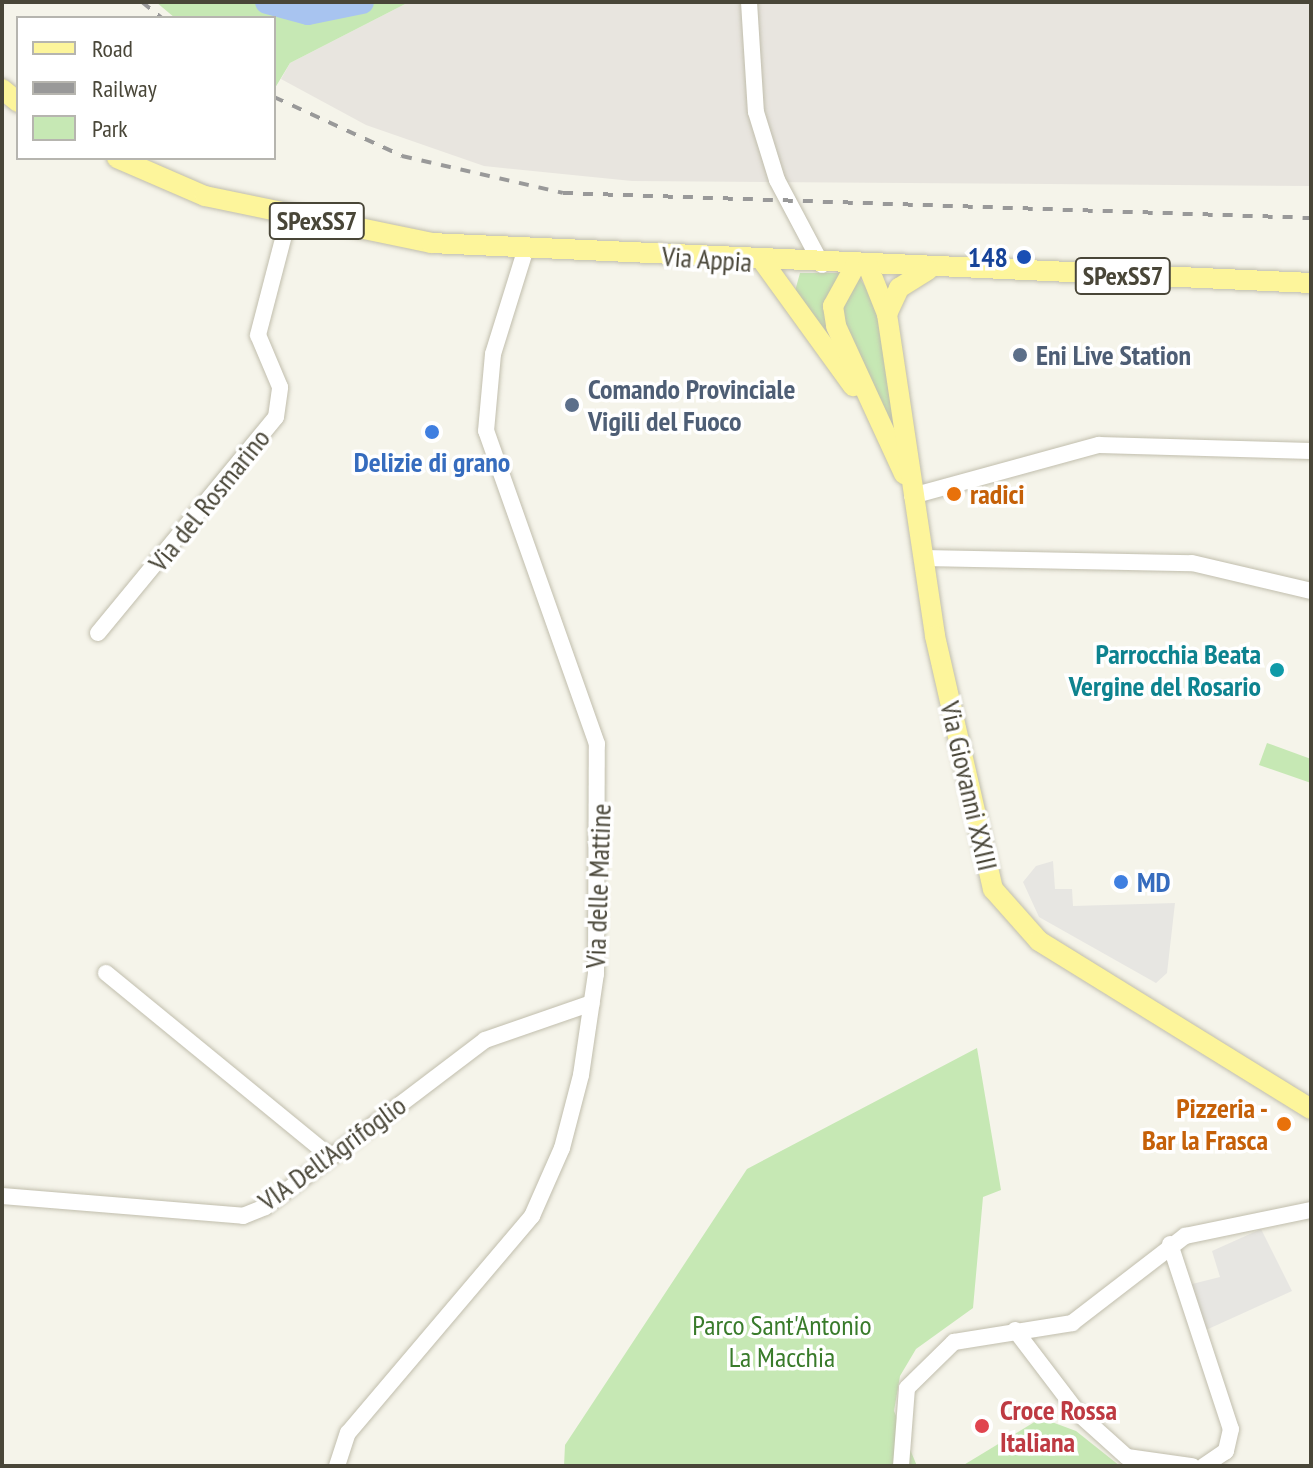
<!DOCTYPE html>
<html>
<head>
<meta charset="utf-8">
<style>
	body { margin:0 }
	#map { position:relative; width:1313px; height:1468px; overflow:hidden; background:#f5f4ea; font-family:"PT Sans Narrow",sans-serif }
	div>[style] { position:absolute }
	.industrial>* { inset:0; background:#e8e5df }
	.green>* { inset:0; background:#c6e8b4 }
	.parking>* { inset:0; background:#e7e6e2 }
	.river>* { height:24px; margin:-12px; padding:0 12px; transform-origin:12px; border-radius:12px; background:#a8c4f0 }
	.roads { filter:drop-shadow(0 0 2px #c1bead) drop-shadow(0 0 2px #c1bead) }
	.minor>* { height:16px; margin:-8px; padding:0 8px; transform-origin:8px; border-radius:8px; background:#fff }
	.major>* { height:20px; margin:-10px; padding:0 10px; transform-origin:10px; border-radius:10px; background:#fdf59b }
	.rail>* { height:4px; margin-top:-2px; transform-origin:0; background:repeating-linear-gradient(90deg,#999 0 10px,transparent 0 20px) }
	.dots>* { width:22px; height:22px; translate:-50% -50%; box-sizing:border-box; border:4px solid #fff; border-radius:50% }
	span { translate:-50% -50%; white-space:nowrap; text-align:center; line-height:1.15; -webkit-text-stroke:7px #fff; paint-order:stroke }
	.shield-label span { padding:2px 6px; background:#fff; border:2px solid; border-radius:6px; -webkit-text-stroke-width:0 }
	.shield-label { font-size:26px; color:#494638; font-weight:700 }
	.transit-label { font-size:28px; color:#164399; font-weight:700 }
	.right { translate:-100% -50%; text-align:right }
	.street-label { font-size:28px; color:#494638 }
	.service-label { font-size:28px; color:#4e5e75; font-weight:700 }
	.left { translate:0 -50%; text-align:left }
	.shop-label { font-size:28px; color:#366cbe; font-weight:700 }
	.food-label { font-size:28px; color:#c56008; font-weight:700 }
	.culture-label { font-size:28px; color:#0d838f; font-weight:700 }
	.park-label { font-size:28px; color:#397b2b }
	.health-label { font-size:28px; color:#be3a42; font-weight:700 }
	.frame { position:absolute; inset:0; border:4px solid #494638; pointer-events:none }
	.legend { position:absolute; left:16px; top:16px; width:260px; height:144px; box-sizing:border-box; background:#fff; border:2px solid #b6b5af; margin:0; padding:10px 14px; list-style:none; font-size:24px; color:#494638 }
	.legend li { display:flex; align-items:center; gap:16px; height:40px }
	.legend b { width:40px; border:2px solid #b6b5af }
</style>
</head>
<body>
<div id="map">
	<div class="industrial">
		<div style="clip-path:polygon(409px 2px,1311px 2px,1311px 186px,632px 181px,484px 166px,366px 125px,281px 79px,290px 63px)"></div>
	</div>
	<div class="green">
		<div style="clip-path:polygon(156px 2px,409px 2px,290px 63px,275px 88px,274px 18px,175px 18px)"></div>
		<div style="clip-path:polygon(800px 273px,840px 273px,826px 304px,855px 381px,795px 291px)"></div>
		<div style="clip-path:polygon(858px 276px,877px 303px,895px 432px,839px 319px,843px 296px)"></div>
		<div style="clip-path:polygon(1267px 743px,1311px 759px,1311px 783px,1259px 765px)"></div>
		<div style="clip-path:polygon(977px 1048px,1001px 1190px,983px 1197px,973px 1308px,916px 1349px,900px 1376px,894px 1411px,917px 1466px,564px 1466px,565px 1445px,747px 1169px)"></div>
		<div style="clip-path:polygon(1041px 1418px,1076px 1431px,1120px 1466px,962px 1466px)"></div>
	</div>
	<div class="parking">
		<div style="clip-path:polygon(1053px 861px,1055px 889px,1072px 889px,1073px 906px,1175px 903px,1167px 973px,1156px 983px,1039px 917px,1023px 882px,1036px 866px)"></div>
		<div style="clip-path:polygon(1261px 1229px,1292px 1291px,1206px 1330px,1188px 1285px,1220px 1277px,1212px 1251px)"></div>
	</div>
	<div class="river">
		<div style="left:267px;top:2px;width:42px;rotate:15deg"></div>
		<div style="left:308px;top:13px;width:55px;rotate:-11.5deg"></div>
	</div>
	<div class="roads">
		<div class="minor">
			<div style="left:749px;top:2px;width:110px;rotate:86.4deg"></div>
			<div style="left:756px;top:112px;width:71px;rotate:72.8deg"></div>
			<div style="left:777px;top:180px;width:96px;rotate:62.1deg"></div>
			<div style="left:912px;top:496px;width:194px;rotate:-15.3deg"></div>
			<div style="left:1099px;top:445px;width:212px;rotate:1.6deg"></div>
			<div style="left:923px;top:558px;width:269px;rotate:1.1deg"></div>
			<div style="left:1192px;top:563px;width:122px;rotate:13.2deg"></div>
			<div style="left:98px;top:633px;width:280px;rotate:-50.5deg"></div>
			<div style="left:276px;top:417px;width:30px;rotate:-82deg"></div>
			<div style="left:280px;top:387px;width:56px;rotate:-112.9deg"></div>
			<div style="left:258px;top:335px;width:123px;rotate:-75.4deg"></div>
			<div style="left:106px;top:973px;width:287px;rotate:39.3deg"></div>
			<div style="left:2px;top:1196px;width:242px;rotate:4.7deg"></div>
			<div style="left:243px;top:1216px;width:24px;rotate:-22deg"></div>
			<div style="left:265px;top:1207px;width:276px;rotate:-37.2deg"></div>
			<div style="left:485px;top:1040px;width:113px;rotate:-19.1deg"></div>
			<div style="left:1170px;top:1244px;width:195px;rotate:71.8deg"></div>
			<div style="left:1231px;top:1429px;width:23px;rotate:103deg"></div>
			<div style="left:1226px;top:1451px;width:27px;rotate:146deg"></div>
			<div style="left:1015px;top:1330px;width:106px;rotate:52.7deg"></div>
			<div style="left:1079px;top:1414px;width:64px;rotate:41.9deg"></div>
			<div style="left:1127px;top:1457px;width:66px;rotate:7.9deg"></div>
			<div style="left:337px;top:1466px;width:35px;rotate:-72deg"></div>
			<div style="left:348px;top:1433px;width:285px;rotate:-49.7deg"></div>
			<div style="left:532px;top:1216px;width:74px;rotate:-66.2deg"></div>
			<div style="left:562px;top:1148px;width:75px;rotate:-75.4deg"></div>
			<div style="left:581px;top:1075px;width:102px;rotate:-81.6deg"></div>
			<div style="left:596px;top:974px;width:230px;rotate:-89.8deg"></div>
			<div style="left:597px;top:744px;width:332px;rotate:-109.5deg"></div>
			<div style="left:486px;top:431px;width:77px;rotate:-84.8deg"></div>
			<div style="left:493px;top:354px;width:108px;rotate:-72.7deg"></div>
			<div style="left:901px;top:1466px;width:78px;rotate:-85.6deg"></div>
			<div style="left:907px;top:1388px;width:66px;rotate:-44.4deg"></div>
			<div style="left:954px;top:1342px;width:120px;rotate:-9.1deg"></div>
			<div style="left:1072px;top:1323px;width:143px;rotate:-37.6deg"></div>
			<div style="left:1185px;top:1236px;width:129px;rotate:-11.7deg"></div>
		</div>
		<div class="major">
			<div style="left:2px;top:89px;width:21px;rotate:39deg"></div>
			<div style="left:117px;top:158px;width:96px;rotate:23.4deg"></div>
			<div style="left:205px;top:196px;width:231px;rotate:11.7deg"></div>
			<div style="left:431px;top:243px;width:881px;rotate:2.6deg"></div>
			<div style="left:764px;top:263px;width:152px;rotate:54.1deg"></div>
			<div style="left:855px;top:266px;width:46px;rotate:118.8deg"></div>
			<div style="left:833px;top:306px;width:20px;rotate:81deg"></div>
			<div style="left:836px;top:326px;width:163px;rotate:65.3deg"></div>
			<div style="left:868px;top:266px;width:52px;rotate:68.4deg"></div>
			<div style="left:887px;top:314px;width:326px;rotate:81.5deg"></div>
			<div style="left:935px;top:636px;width:260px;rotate:77.1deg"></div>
			<div style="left:993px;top:889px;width:69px;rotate:48.5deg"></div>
			<div style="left:1039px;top:941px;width:320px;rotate:31.7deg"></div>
			<div style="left:887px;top:314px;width:29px;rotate:-65deg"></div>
			<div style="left:899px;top:288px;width:34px;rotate:-32deg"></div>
		</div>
	</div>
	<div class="rail">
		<div style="left:142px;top:2px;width:26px;rotate:39deg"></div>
		<div style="left:274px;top:97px;width:141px;rotate:24.7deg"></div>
		<div style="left:402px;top:156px;width:165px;rotate:12.9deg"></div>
		<div style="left:563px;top:193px;width:748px;rotate:1.91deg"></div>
	</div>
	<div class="dots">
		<div style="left:1024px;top:257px;background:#1a4fb4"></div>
		<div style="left:1020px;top:355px;background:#5c6f8a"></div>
		<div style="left:572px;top:405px;background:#5c6f8a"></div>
		<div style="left:432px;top:432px;background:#3f7fe0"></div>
		<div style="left:954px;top:494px;background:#e8710a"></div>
		<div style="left:1277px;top:670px;background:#0f9aa8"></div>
		<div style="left:1121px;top:882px;background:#3f7fe0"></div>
		<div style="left:1284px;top:1124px;background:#e8710a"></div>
		<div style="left:982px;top:1426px;background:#e0444e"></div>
	</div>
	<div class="shield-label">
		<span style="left:317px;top:221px">SPexSS7</span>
		<span style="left:1123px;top:276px">SPexSS7</span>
	</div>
	<div class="transit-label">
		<span class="right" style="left:1008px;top:257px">148</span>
	</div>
	<div class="street-label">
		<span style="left:707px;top:259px;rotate:4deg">Via Appia</span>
		<span style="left:209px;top:500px;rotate:-51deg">Via del Rosmarino</span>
		<span style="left:969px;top:786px;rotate:77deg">Via Giovanni XXIII</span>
		<span style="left:598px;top:886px;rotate:-88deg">Via delle Mattine</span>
		<span style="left:332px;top:1153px;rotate:-36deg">VIA Dell'Agrifoglio</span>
	</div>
	<div class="service-label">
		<span class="left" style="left:1036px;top:355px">Eni Live Station</span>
		<span class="left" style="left:588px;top:405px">Comando Provinciale<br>Vigili del Fuoco</span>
	</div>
	<div class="shop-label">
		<span style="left:432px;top:462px">Delizie di grano</span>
		<span class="left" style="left:1137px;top:882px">MD</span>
	</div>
	<div class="food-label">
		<span class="left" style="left:970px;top:494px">radici</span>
		<span class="right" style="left:1268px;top:1124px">Pizzeria -<br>Bar la Frasca</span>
	</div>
	<div class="culture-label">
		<span class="right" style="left:1261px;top:670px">Parrocchia Beata<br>Vergine del Rosario</span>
	</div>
	<div class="park-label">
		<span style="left:782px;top:1341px">Parco Sant'Antonio<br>La Macchia</span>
	</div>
	<div class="health-label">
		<span class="left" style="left:1000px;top:1426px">Croce Rossa<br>Italiana</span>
	</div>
	<div class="frame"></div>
	<ul class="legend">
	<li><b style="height:10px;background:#fdf59b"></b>Road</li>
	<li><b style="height:10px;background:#999"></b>Railway</li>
	<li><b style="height:22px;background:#c6e8b4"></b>Park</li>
	</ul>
</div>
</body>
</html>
